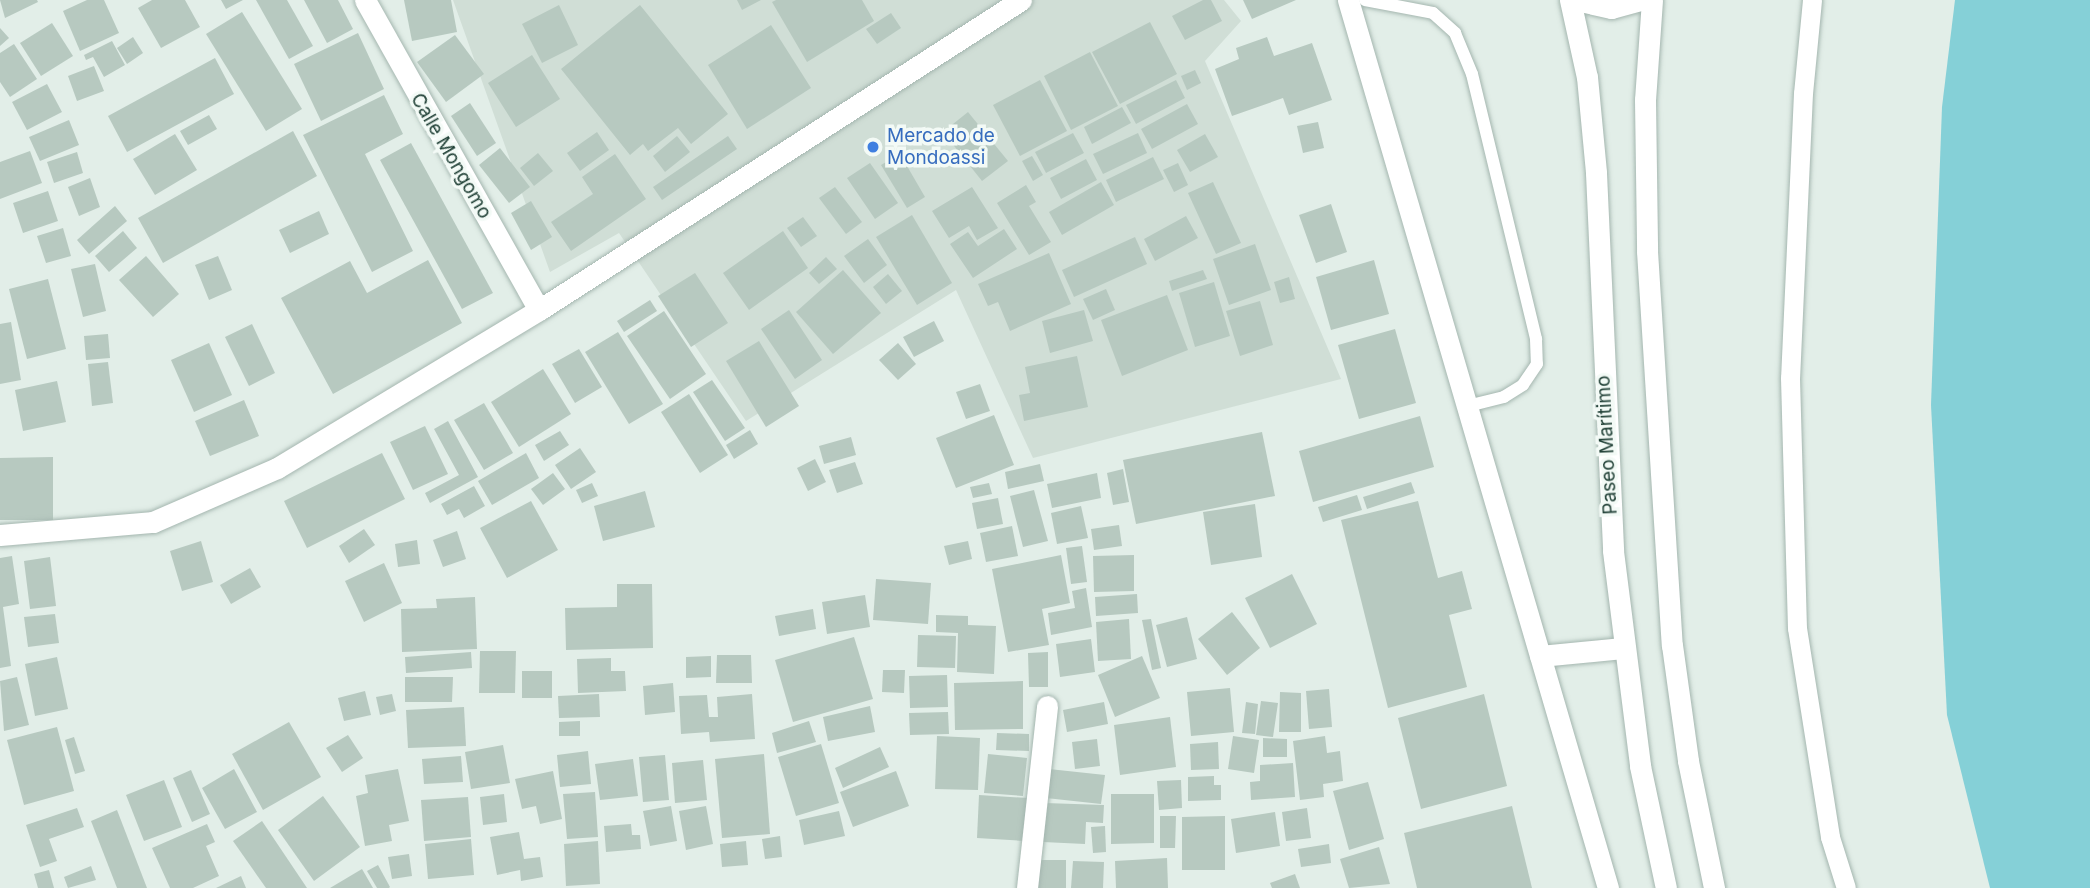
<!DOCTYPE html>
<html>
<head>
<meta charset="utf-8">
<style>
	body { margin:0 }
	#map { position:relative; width:2090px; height:888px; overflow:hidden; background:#e2eee8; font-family:Inter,sans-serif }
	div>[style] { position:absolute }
	.built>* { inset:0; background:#d0ded6 }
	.water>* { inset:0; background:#85d0d7 }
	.building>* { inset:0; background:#b7c9c0 }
	.roads { filter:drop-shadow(0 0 2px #a4b6af) drop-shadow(0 0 2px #a4b6af) }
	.service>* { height:12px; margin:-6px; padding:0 6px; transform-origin:6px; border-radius:6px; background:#fff }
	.pedestrian>* { height:19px; margin:-9.5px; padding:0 9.5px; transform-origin:9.5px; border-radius:9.5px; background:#fff }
	.minor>* { height:21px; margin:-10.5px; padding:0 10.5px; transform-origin:10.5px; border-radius:10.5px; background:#fff }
	.tertiary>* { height:21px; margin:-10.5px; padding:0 10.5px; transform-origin:10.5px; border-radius:10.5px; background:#fff }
	.secondary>* { height:21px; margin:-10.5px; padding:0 10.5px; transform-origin:10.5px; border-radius:10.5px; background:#fff }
	.dots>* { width:19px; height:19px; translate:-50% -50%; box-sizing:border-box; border:4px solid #f3faf6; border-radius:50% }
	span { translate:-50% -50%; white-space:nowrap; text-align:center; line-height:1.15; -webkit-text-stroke:7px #f3faf6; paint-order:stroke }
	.shop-label { font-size:19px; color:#366cbe }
	.left { translate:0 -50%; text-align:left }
	.street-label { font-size:19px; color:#204036 }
</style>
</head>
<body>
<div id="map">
	<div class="built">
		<div style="clip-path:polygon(453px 0,1224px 0,1241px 21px,1205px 61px,1341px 379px,1033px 458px,956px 290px,746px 421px,619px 233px,550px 272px)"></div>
	</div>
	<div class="water">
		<div style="clip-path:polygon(1955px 0,2090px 0,2090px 888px,1990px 888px,1947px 715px,1931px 405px,1942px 107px)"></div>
	</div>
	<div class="building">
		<div style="clip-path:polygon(0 0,37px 0,38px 2px,5px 18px)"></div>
		<div style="clip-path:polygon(87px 0,104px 0,119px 33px,80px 51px,63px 11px)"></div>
		<div style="clip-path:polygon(152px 0,185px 0,200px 27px,161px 48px,138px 8px)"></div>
		<div style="clip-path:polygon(221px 0,243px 0,226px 9px)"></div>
		<div style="clip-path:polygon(256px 0,287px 0,313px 46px,289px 59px)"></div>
		<div style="clip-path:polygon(304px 0,338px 0,353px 29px,327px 43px)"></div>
		<div style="clip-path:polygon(404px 0,451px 0,457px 32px,412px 41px)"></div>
		<div style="clip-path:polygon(737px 0,761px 0,742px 10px)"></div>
		<div style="clip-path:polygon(776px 0,862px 0,874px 21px,807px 62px,772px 2px)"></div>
		<div style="clip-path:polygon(1203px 0,1211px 0,1222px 21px,1185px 40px,1172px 16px)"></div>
		<div style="clip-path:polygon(1243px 0,1296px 0,1252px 19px)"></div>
		<div style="clip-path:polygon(559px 5px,578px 45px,542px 63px,522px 24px)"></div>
		<div style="clip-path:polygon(640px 5px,728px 114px,691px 144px,678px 128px,648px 151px,643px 144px,630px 155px,561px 69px)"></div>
		<div style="clip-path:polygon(242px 12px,302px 109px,266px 131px,206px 34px)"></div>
		<div style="clip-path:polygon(891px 13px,901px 28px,877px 44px,866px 29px)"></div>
		<div style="clip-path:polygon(1150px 22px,1177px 74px,1120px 104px,1092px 52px)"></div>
		<div style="clip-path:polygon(52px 23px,73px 56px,41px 76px,20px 43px)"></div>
		<div style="clip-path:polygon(771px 25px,811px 88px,747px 129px,708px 65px)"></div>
		<div style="clip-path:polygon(0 28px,9px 38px,0 46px)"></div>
		<div style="clip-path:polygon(358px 33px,384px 89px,321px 121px,294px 64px)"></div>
		<div style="clip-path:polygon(455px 35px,484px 74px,446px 102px,417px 62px)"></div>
		<div style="clip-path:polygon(133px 37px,143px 53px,127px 64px,117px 48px)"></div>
		<div style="clip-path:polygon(1267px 37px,1274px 56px,1312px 43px,1332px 100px,1289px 115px,1283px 98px,1232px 116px,1215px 69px,1239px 59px,1236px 48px)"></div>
		<div style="clip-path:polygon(112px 41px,125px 65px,104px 77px,93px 57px,86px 60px,84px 55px)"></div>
		<div style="clip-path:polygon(14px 44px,37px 79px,10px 97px,0 82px,0 53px)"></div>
		<div style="clip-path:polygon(1090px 52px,1118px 106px,1071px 130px,1044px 76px)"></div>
		<div style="clip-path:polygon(532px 55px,560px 99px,516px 127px,488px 83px)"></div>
		<div style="clip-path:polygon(215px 58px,234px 94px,127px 152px,108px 116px)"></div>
		<div style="clip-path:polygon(94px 66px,104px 91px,77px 101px,68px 76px)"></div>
		<div style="clip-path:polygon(1195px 70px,1201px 83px,1187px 90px,1181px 76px)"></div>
		<div style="clip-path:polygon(1040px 80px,1067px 131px,1020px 156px,993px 105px)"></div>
		<div style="clip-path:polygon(1176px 80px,1185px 98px,1136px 124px,1126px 105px)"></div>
		<div style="clip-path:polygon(47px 84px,62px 112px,27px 130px,12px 102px)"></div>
		<div style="clip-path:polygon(384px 95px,403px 134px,365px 154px,413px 251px,372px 272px,303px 135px)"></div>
		<div style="clip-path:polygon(470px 103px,496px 143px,477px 156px,451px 116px)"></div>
		<div style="clip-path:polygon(1187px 104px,1198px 124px,1152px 149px,1141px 129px)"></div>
		<div style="clip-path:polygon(1122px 107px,1131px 123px,1092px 144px,1084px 127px)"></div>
		<div style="clip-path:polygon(968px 112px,1008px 161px,982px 181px,943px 132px)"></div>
		<div style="clip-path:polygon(209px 115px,217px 129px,188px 145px,180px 131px)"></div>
		<div style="clip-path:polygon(69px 120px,79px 145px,40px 161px,29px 137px)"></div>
		<div style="clip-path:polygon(1318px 122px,1324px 148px,1303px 153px,1297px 126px)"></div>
		<div style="clip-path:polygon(293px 131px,317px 176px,163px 263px,138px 218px)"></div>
		<div style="clip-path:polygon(597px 132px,609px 150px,580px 171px,567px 153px)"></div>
		<div style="clip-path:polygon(1073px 133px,1084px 153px,1046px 173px,1035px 152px)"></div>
		<div style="clip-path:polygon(1138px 133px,1147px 153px,1103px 174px,1093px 154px)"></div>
		<div style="clip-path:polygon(175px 134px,197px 170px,155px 195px,133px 159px)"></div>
		<div style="clip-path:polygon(1205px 134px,1218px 157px,1190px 172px,1177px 150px)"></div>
		<div style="clip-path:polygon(677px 136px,690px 152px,665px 172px,653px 156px)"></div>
		<div style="clip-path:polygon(728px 136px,737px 149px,662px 200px,653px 187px)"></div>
		<div style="clip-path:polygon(411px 143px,493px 293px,462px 309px,380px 160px)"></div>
		<div style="clip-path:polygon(500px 148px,530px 187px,509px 203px,479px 165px)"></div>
		<div style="clip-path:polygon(30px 151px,42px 183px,0 199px,0 162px)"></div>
		<div style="clip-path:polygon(77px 152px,83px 173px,54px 183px,47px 162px)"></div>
		<div style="clip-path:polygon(538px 153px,553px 171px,534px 186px,520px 168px)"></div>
		<div style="clip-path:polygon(615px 154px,646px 199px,571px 251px,551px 222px,593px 194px,582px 177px)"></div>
		<div style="clip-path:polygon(900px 154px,925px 197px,907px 208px,881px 165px)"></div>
		<div style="clip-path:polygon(1032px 156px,1043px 175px,1033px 181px,1022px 161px)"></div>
		<div style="clip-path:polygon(1153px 157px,1164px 179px,1116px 202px,1106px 180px)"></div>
		<div style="clip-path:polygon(1086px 159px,1097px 180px,1061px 199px,1050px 178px)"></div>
		<div style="clip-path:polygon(870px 163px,898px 203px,875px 219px,847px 178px)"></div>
		<div style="clip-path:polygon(1178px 163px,1188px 185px,1174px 192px,1163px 170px)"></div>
		<div style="clip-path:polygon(90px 178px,100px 207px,79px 216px,68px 187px)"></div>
		<div style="clip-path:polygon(1101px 182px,1114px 205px,1062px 235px,1049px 212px)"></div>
		<div style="clip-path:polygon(1213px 182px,1241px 243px,1216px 254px,1188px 193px)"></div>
		<div style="clip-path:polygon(1026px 185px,1036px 202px,1029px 206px,1051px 242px,1029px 255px,997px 203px)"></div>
		<div style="clip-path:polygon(835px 187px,862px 222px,846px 234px,819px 198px)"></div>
		<div style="clip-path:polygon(972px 187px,998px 228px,977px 240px,969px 226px,949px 238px,932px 211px)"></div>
		<div style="clip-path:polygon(48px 191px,58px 221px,23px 233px,13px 203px)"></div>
		<div style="clip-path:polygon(531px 201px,552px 237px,531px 250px,511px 213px)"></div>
		<div style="clip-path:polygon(1331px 204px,1347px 252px,1316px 263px,1299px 215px)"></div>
		<div style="clip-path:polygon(115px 206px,127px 221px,89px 254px,77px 240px)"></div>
		<div style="clip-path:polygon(319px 211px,329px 234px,290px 253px,279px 230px)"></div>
		<div style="clip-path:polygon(912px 215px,952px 283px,917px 305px,876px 237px)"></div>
		<div style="clip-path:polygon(1186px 216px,1198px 238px,1155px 261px,1144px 239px)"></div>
		<div style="clip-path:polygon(803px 217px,817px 236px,801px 247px,787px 228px)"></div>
		<div style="clip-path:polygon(63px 228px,71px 256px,46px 263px,37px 236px)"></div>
		<div style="clip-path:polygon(1004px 229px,1017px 249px,973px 278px,950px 244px,968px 232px,978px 246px)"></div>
		<div style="clip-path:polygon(123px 231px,137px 248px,109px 272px,95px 256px)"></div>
		<div style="clip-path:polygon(783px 231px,808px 268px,749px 310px,723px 273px)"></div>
		<div style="clip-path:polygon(1135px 237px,1147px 264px,1074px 297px,1062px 270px)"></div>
		<div style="clip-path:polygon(868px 239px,887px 265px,864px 283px,844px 256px)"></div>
		<div style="clip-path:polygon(1255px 244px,1271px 290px,1229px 305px,1213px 259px)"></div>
		<div style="clip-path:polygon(1049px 253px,1071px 304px,1010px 331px,998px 302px,988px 306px,978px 284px)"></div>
		<div style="clip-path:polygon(146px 256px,179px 294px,153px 317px,119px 280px)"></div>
		<div style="clip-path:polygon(218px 256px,232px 290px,209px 300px,195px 265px)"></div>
		<div style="clip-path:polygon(826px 257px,837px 269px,819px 284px,809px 273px)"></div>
		<div style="clip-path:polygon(428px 260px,462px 323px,333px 394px,281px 298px,350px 261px,367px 293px)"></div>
		<div style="clip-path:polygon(1374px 260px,1389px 314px,1331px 330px,1316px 277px)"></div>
		<div style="clip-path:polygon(95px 264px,106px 311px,83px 317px,71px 269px)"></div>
		<div style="clip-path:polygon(843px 270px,881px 313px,833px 354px,796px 312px)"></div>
		<div style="clip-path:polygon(1203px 270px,1207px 279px,1172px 291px,1169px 281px)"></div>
		<div style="clip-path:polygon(695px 273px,728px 323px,691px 347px,658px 296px)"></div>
		<div style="clip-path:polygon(888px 274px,902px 291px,886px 304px,873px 287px)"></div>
		<div style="clip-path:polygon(1289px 277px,1295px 299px,1280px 303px,1274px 282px)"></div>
		<div style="clip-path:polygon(48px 279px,66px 349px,27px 359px,9px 289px)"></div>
		<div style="clip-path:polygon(1214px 282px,1230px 336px,1195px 347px,1179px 293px)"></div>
		<div style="clip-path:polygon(1106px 289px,1115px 310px,1093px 320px,1083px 299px)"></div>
		<div style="clip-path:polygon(1167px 295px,1188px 350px,1122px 376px,1101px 320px)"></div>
		<div style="clip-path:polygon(650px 300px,657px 311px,624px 332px,617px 321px)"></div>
		<div style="clip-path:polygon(1260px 301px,1273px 345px,1240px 356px,1226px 311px)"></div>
		<div style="clip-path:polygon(789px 310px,822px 360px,795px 379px,761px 329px)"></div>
		<div style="clip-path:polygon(1084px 310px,1093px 341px,1050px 353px,1042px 321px)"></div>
		<div style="clip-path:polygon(664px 311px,706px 374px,670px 399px,627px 336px)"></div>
		<div style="clip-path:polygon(934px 321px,944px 341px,914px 357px,903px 337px)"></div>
		<div style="clip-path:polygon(11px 322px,21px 380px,0 384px,0 324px)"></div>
		<div style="clip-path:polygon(252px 324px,275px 373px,249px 386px,225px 337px)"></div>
		<div style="clip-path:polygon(1395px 329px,1416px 403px,1359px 419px,1338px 345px)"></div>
		<div style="clip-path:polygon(618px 332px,663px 404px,629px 424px,585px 352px)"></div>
		<div style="clip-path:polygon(108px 334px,110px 358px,86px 360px,84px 336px)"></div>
		<div style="clip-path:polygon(759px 341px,799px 406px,766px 427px,726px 361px)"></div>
		<div style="clip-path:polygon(209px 343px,232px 395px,194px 412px,171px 360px)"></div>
		<div style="clip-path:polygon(898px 343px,916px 364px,898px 380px,879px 360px)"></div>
		<div style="clip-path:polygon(579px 349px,602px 387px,575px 403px,552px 364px)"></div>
		<div style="clip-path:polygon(1077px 356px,1088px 407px,1024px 421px,1019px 395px,1030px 393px,1025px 367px)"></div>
		<div style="clip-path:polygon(108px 362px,113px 403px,92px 406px,88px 364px)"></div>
		<div style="clip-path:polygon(543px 369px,571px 414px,519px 447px,491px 402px)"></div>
		<div style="clip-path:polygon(712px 380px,745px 428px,725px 441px,693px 392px)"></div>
		<div style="clip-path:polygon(57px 381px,66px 422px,23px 431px,15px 390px)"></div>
		<div style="clip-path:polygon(980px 384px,990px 411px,966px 419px,956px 392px)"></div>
		<div style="clip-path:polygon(689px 394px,728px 455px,700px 473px,661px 412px)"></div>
		<div style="clip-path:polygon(244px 400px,259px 436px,210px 456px,195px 421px)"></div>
		<div style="clip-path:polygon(484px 403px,513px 453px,484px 470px,454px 420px)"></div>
		<div style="clip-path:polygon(994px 415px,1014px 465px,956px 488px,936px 438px)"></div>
		<div style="clip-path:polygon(1420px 416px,1434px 467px,1313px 502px,1299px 451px)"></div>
		<div style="clip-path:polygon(448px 421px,478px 477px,430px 503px,425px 493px,459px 475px,434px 429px)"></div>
		<div style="clip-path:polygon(425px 426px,448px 474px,413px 490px,390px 442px)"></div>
		<div style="clip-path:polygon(750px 430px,758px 444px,734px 459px,726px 445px)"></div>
		<div style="clip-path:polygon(560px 431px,569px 445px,544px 461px,535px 445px)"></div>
		<div style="clip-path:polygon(1262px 432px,1275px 496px,1136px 524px,1123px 460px)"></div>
		<div style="clip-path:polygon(851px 437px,856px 455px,824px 464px,819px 446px)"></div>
		<div style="clip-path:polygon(580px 448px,596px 472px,571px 489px,555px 465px)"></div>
		<div style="clip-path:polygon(382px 453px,405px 499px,307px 548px,284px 501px)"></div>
		<div style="clip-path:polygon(526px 453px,539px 478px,492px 505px,478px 481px)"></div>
		<div style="clip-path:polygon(53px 457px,53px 520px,0 520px,0 458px)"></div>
		<div style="clip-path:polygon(815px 459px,826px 482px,808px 491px,797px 468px)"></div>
		<div style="clip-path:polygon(855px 462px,863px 484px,837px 493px,829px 470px)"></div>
		<div style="clip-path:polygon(1040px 464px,1044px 481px,1008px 489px,1005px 472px)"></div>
		<div style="clip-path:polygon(1123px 469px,1129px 502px,1113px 505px,1107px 473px)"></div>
		<div style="clip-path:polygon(553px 473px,565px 489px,543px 505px,531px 489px)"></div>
		<div style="clip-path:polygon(1097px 473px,1101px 498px,1052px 508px,1047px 484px)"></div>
		<div style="clip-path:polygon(1411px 482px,1415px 493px,1367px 509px,1363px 497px)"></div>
		<div style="clip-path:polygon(592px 483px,598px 496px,582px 503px,576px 490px)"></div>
		<div style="clip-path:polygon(989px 483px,992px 494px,973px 498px,970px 487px)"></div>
		<div style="clip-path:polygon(474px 486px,485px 506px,464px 518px,459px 509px,447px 515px,441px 504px)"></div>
		<div style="clip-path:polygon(1034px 490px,1048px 541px,1023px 547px,1010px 496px)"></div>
		<div style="clip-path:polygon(645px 491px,655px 527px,603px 541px,594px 506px)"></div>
		<div style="clip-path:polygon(1357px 495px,1362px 510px,1323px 522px,1318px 507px)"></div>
		<div style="clip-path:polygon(998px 498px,1003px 524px,977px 529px,972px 503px)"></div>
		<div style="clip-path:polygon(531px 501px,558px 550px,507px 578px,480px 528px)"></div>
		<div style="clip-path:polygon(1418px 501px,1438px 578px,1462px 571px,1472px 609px,1449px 615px,1467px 687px,1388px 708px,1341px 520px)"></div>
		<div style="clip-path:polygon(1255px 504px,1262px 557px,1211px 565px,1203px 512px)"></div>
		<div style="clip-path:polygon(1081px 506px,1088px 538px,1057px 544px,1051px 513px)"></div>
		<div style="clip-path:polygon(1119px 525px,1122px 546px,1094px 550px,1091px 529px)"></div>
		<div style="clip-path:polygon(1012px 526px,1018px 556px,986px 562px,980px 533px)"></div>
		<div style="clip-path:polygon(364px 529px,375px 545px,349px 563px,339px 546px)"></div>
		<div style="clip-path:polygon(457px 531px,466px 559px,443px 567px,433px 540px)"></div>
		<div style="clip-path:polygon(417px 540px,420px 564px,398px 567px,395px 544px)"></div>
		<div style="clip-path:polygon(201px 541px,213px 582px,182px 591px,170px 551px)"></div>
		<div style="clip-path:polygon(968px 541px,972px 559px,949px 565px,944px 546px)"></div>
		<div style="clip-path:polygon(1082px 546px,1087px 582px,1071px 584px,1066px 548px)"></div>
		<div style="clip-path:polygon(1061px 555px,1070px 603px,1042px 609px,1049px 645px,1008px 652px,992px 569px)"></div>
		<div style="clip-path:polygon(1134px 555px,1134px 591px,1094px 592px,1093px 556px)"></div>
		<div style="clip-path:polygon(12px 556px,19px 604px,3px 607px,11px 666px,0 668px,0 558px)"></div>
		<div style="clip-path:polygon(50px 557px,56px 606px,30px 609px,24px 561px)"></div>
		<div style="clip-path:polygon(384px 563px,402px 603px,364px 622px,345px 581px)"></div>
		<div style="clip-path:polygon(250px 568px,261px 587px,231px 604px,220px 585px)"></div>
		<div style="clip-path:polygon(1292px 574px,1317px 624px,1270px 648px,1245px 598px)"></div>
		<div style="clip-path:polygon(876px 579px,931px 583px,928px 624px,873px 620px)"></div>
		<div style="clip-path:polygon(617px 584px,652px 584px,653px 648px,566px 650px,565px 608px,617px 607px)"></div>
		<div style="clip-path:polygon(1086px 588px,1092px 627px,1051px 635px,1048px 613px,1075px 608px,1072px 591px)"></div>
		<div style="clip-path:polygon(1137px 594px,1138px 613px,1096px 616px,1095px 597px)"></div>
		<div style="clip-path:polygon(865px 595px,870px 627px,827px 634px,822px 602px)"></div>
		<div style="clip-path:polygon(475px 597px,477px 649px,402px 652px,401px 609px,437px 608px,436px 599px)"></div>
		<div style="clip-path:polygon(813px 609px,816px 629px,779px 636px,775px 616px)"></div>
		<div style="clip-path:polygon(1232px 612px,1260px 648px,1227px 675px,1198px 639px)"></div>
		<div style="clip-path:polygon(55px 614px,59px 643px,28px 647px,24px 617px)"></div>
		<div style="clip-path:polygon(936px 615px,968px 616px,968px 625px,996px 626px,994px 674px,957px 672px,958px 633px,936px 632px)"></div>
		<div style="clip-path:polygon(1187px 617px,1197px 659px,1167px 667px,1156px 625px)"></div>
		<div style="clip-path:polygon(1129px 619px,1131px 659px,1098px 661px,1096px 622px)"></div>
		<div style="clip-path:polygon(1151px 619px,1161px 668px,1152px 670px,1142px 620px)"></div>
		<div style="clip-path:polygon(918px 635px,956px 636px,955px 668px,917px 667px)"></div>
		<div style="clip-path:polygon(854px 637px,873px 699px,793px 722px,775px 660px)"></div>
		<div style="clip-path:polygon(1091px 639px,1095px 672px,1060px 677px,1056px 644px)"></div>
		<div style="clip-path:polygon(480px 651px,516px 651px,515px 693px,479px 693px)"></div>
		<div style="clip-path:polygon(471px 652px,472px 668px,406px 673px,405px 657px)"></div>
		<div style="clip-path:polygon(1048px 652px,1048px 687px,1029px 687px,1028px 653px)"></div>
		<div style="clip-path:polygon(717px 655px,751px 655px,752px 683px,716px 683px)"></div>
		<div style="clip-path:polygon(711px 656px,711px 677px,686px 678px,686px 657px)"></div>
		<div style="clip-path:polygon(1142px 656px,1160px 698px,1115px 717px,1098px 675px)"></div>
		<div style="clip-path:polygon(57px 657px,68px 709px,35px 716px,25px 664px)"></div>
		<div style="clip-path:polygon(611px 658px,611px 671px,625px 671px,626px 691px,578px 693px,577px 659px)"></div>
		<div style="clip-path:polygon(883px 670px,905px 670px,904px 693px,882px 692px)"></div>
		<div style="clip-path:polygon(522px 671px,552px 671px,552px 698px,522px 698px)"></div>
		<div style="clip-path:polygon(947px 675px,948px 707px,910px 708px,909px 676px)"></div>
		<div style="clip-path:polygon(17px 677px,29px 725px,4px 731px,0 681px)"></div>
		<div style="clip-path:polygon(405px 677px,453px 677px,452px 702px,405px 702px)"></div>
		<div style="clip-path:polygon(1023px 681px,1023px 729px,955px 730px,954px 683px)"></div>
		<div style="clip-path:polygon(673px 683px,675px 712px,645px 715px,643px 686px)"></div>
		<div style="clip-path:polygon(1230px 688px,1234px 732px,1191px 736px,1187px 692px)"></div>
		<div style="clip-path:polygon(1329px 689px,1332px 727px,1309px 729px,1306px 691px)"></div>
		<div style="clip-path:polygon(365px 691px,371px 715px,344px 721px,338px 698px)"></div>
		<div style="clip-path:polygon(1280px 692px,1301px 693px,1301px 732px,1279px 732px)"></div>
		<div style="clip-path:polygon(392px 694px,396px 711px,380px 715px,376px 697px)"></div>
		<div style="clip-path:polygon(599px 694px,600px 717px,559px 718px,558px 696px)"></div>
		<div style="clip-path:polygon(752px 694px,755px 739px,710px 742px,709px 732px,681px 734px,679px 696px,707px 695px,709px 717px,718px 717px,717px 697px)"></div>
		<div style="clip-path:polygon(1484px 694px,1507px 786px,1421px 809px,1398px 718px)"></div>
		<div style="clip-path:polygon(1261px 701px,1278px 703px,1273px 737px,1256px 735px)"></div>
		<div style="clip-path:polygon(1104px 702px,1108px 724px,1067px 732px,1063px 710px)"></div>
		<div style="clip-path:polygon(1246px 702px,1258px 704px,1255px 734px,1242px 733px)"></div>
		<div style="clip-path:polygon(870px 706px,875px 732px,828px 741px,823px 717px)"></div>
		<div style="clip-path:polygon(464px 707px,466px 746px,408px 748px,406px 710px)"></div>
		<div style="clip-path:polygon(948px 712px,949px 734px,910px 735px,909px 713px)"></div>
		<div style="clip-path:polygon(1170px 717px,1176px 767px,1120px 775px,1114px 725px)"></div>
		<div style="clip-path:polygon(580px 721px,580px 736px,559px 736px,559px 722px)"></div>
		<div style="clip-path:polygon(809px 721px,816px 742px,777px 753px,772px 733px)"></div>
		<div style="clip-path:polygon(289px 722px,321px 777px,263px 810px,232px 754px)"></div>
		<div style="clip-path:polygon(57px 727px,74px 791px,24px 805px,7px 740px)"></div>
		<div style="clip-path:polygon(997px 733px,1029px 734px,1029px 751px,996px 750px)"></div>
		<div style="clip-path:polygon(348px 735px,363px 758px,342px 772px,326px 748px)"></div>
		<div style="clip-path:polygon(937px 736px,980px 738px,978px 790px,935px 789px)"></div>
		<div style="clip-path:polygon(1233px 736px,1259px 740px,1254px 773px,1228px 769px)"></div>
		<div style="clip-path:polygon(1325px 736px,1327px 753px,1340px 751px,1343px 781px,1323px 784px,1324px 797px,1300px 800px,1293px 741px)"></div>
		<div style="clip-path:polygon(74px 737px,85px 771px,75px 774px,65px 740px)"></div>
		<div style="clip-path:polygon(1263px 738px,1287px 739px,1287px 757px,1263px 757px)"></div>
		<div style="clip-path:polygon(1097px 739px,1100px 766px,1075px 769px,1072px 742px)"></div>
		<div style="clip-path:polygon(1218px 742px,1219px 769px,1191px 770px,1190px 744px)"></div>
		<div style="clip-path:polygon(821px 744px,839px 803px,796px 816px,778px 757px)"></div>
		<div style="clip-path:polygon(503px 745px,510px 783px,471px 789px,465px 752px)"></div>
		<div style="clip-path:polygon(880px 747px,889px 767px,843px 788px,835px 768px)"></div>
		<div style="clip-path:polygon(588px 751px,591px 784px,560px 787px,557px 755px)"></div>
		<div style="clip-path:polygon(764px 754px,770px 834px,722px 838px,715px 759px)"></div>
		<div style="clip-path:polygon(988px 754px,1027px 758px,1023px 796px,984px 793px)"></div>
		<div style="clip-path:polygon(665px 755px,669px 800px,643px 802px,639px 757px)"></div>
		<div style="clip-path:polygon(461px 756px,463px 782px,424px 784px,422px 759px)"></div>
		<div style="clip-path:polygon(633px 759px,638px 796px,600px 800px,595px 764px)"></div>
		<div style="clip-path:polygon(703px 760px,707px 800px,675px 803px,672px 763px)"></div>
		<div style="clip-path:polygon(1293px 763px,1295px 797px,1251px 800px,1250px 782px,1260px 781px,1260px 765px)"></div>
		<div style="clip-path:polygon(234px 769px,257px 812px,225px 829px,202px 788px)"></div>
		<div style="clip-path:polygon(398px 769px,409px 821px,389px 825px,392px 841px,365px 846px,356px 796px,368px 793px,365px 775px)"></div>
		<div style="clip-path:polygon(1049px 769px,1105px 775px,1101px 804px,1046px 798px)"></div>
		<div style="clip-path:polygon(191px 770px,210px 814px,192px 822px,173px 778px)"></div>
		<div style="clip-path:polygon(553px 771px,562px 819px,540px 824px,536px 806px,522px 809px,515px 779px)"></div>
		<div style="clip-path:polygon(896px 771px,909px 806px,853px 827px,840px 792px)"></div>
		<div style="clip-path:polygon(1214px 776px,1214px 785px,1221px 785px,1221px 800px,1188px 801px,1188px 777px)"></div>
		<div style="clip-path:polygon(164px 780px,182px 827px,144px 841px,126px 795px)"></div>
		<div style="clip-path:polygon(1181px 780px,1182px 808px,1159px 810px,1157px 781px)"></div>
		<div style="clip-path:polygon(1368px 782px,1384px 839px,1349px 850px,1333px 791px)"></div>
		<div style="clip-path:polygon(595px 792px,598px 837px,567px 839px,563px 794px)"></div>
		<div style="clip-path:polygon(504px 794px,507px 822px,483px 825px,480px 797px)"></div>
		<div style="clip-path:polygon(1111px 794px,1154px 794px,1154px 843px,1111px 844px)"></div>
		<div style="clip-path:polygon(979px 795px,1028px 798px,1024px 841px,977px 838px)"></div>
		<div style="clip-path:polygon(323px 796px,360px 847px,314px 881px,278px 830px)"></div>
		<div style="clip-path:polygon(468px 797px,471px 837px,424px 841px,421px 800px)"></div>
		<div style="clip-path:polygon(1045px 803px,1104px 805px,1103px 823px,1086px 822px,1085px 844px,1043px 842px)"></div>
		<div style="clip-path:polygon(671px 806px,677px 841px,650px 846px,643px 811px)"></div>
		<div style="clip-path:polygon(706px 806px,713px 844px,686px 850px,679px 811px)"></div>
		<div style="clip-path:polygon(1512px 806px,1532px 888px,1417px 888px,1404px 833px)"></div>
		<div style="clip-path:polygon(77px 808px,84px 827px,49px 839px,57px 861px,40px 867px,26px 825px)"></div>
		<div style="clip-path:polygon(1307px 808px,1311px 838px,1286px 841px,1282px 812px)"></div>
		<div style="clip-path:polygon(117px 810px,147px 888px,117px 888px,91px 821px)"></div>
		<div style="clip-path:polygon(839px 811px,845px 836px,804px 845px,799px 820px)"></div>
		<div style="clip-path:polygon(1275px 812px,1280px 846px,1236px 853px,1231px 819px)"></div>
		<div style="clip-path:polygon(1160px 816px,1176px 816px,1175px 848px,1160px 848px)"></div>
		<div style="clip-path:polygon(1225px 816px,1225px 870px,1182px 870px,1182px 817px)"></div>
		<div style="clip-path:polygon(262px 821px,307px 888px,266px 888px,233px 841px)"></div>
		<div style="clip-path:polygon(207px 824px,215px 842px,206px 846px,219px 876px,193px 888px,170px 888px,152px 848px)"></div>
		<div style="clip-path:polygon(631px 824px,632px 835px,640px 835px,641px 849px,606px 852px,604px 826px)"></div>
		<div style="clip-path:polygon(1105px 826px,1106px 852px,1093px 853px,1091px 827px)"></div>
		<div style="clip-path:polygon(519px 832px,524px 859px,540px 857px,543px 877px,521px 881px,520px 870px,497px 875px,490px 837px)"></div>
		<div style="clip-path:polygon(780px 836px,782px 857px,765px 859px,762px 839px)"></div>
		<div style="clip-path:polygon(471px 839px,474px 875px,428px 879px,425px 844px)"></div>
		<div style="clip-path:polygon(598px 841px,600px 884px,566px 886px,564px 844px)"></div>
		<div style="clip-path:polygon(746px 841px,748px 865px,722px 867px,720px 844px)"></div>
		<div style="clip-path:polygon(1329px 844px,1331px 863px,1301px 867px,1298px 849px)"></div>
		<div style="clip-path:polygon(1379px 847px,1390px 884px,1349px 888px,1340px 859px)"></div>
		<div style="clip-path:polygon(409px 854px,412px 876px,392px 879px,388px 857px)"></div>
		<div style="clip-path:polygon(1167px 858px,1168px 888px,1116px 888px,1115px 861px)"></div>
		<div style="clip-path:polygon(1037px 860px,1066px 860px,1066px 888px,1037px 888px)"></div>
		<div style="clip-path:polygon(1073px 861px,1104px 862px,1103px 888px,1071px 888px)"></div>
		<div style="clip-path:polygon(378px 865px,390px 887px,389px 888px,377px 888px,367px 871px)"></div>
		<div style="clip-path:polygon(91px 866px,96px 880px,68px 888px,64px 877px)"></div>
		<div style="clip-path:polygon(362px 869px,373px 888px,330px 888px)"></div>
		<div style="clip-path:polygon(49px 870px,54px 888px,38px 888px,34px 874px)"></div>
		<div style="clip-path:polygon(1295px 874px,1300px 888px,1272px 888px,1270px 883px)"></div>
		<div style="clip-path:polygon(241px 876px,246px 888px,216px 888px)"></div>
	</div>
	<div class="roads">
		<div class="service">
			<div style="left:1365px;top:0;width:69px;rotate:10.8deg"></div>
			<div style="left:1433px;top:13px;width:30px;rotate:42deg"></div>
			<div style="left:1455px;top:33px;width:44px;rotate:67.5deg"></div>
			<div style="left:1472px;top:74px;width:273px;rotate:76.4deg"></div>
			<div style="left:1536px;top:339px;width:25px;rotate:88deg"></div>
			<div style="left:1537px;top:364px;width:25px;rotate:124deg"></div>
			<div style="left:1523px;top:385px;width:22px;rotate:148deg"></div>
			<div style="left:1504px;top:397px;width:38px;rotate:166deg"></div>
		</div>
		<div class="pedestrian">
			<div style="left:1812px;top:0;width:93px;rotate:95.5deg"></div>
			<div style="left:1803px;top:93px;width:285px;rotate:92.6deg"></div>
			<div style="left:1790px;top:378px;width:250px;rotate:88.4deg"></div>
			<div style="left:1797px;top:628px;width:212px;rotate:81deg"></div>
			<div style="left:1830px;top:837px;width:53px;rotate:72.6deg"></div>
		</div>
		<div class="minor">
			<div style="left:365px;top:0;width:355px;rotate:60.7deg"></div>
			<div style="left:1348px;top:0;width:925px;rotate:73.68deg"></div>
			<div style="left:1540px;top:656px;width:83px;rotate:-5.5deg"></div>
			<div style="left:1027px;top:888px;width:183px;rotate:-83.7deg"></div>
		</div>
		<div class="tertiary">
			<div style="left:0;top:535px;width:154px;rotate:-4.9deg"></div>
			<div style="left:153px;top:522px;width:135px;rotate:-23.5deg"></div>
			<div style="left:277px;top:468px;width:306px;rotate:-31.1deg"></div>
			<div style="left:539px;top:310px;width:573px;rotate:-32.75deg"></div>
		</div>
		<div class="secondary">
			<div style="left:1570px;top:0;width:79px;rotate:77.6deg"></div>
			<div style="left:1587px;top:77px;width:96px;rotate:84.6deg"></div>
			<div style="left:1596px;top:173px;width:378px;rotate:87.4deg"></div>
			<div style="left:1613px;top:551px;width:217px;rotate:82.8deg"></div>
			<div style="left:1640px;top:766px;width:125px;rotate:78deg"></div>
			<div style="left:1576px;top:0;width:36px;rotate:13deg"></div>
			<div style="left:1611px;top:8px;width:31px;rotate:-15deg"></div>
			<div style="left:1652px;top:0;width:100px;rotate:94deg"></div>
			<div style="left:1645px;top:100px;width:151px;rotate:89.2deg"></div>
			<div style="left:1647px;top:251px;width:395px;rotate:86.4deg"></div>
			<div style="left:1672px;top:645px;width:117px;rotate:82.1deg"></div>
			<div style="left:1688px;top:761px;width:130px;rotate:78.4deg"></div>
		</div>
	</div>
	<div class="dots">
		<div style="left:873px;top:147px;background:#3f7fe0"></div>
	</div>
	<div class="shop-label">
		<span class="left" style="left:887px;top:147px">Mercado de<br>Mondoassi</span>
	</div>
	<div class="street-label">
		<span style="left:451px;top:156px;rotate:60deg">Calle Mongomo</span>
		<span style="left:1607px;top:445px;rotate:-93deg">Paseo Marítimo</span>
	</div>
</div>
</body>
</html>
